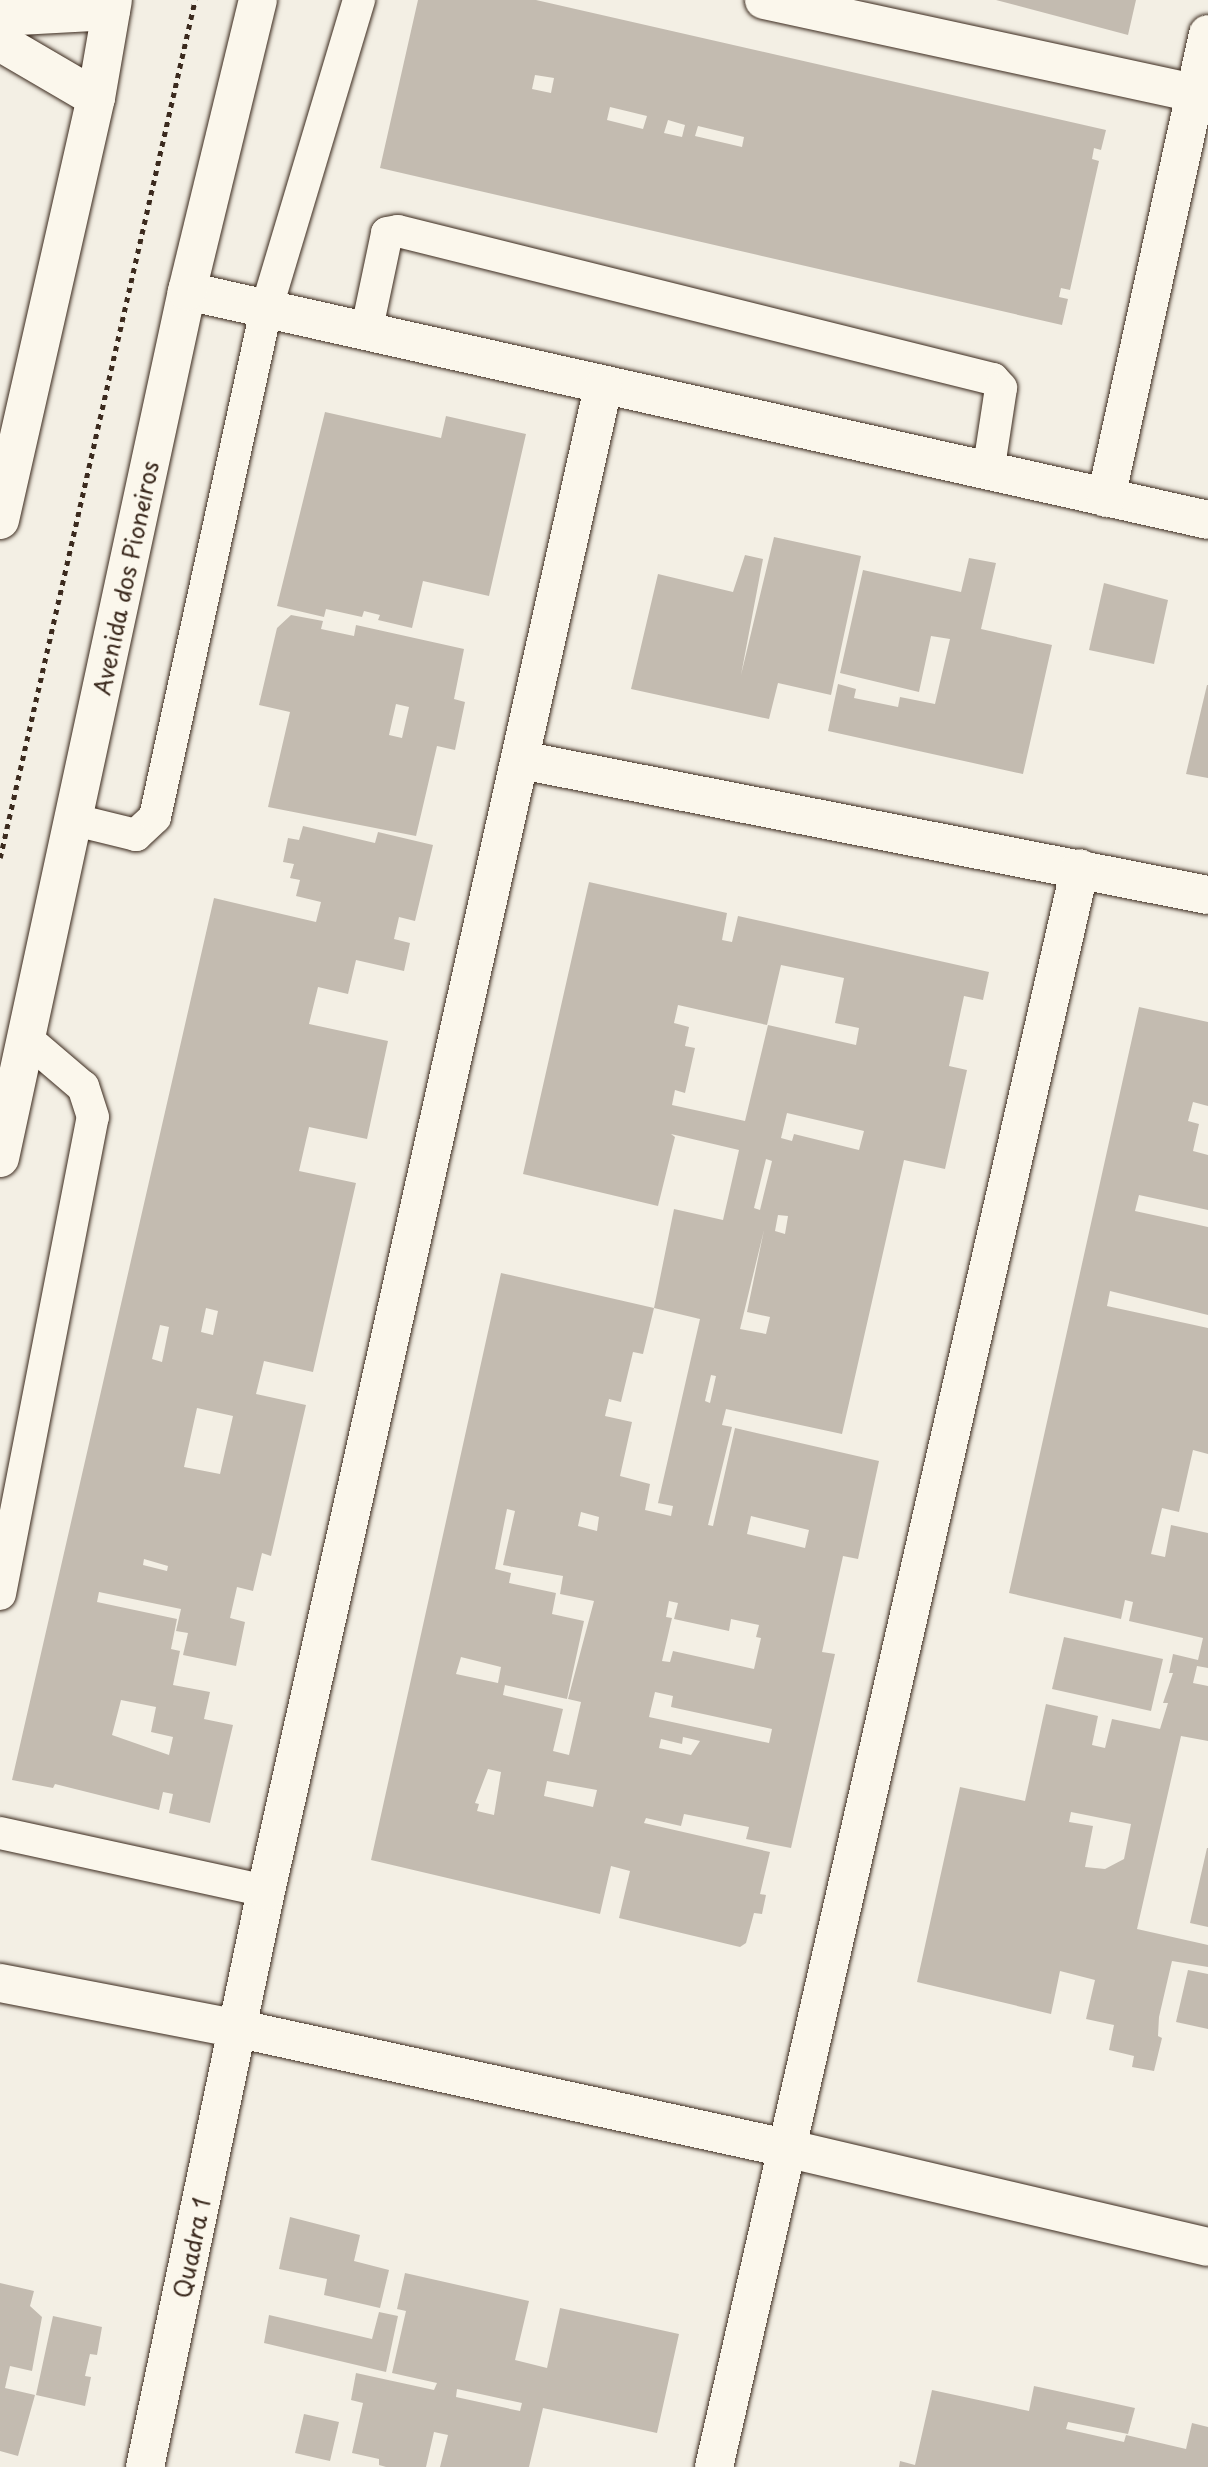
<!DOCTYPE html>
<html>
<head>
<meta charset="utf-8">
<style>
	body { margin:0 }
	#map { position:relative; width:1208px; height:2467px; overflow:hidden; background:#f3efe4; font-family:"Playpen Sans",sans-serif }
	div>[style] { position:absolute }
	.building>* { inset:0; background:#c3bbb0 }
	.path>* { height:4.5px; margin-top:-2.25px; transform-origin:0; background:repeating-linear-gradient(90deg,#3b2a1e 0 5px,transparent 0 10px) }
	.roads { filter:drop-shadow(0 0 2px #3b2a1e) drop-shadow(0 0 2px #3b2a1e) }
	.service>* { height:32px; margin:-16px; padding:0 16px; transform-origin:16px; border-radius:16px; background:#fbf7ec }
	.minor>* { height:38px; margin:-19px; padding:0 19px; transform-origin:19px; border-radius:19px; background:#fbf7ec }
	.tertiary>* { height:38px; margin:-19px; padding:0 19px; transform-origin:19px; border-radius:19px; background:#fbf7ec }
	.primary>* { height:38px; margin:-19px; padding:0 19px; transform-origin:19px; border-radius:19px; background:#fbf7ec }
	span { translate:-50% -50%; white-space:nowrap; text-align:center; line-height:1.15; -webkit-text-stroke:6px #fbf7ec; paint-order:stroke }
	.street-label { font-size:23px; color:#3b2a1e }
</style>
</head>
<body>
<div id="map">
	<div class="building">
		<div style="clip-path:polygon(evenodd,418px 0,536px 0,1106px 130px,1101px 150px,1094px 148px,1092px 159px,1099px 161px,1070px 290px,1061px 288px,1059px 297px,1068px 299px,1062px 325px,380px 168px,418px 0,535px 75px,554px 78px,551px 93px,532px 89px,535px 75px,418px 0,610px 107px,647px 116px,643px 129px,607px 120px,610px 107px,418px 0,668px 120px,685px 125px,682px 137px,664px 133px,668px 120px,418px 0,698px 126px,744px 137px,742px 147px,695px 136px,698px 126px)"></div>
		<div style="clip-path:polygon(996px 0,1136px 0,1128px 35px)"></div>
		<div style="clip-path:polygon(325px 412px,441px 438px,446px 416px,526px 434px,489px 596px,423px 581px,412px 628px,378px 620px,380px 615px,364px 611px,362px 617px,326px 609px,324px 617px,277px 606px)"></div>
		<div style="clip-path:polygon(774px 537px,861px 556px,831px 695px,778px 683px,769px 719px,631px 689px,658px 574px,733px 592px,745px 555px,763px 559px,741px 675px)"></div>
		<div style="clip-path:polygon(969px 558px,996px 563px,981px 629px,1052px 645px,1023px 774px,828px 731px,838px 684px,856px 689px,854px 698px,898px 707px,900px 697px,935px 704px,950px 639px,931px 636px,919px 692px,840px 673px,863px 570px,961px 592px)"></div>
		<div style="clip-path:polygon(1104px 583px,1168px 600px,1154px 664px,1089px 650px)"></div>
		<div style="clip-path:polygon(evenodd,291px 615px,323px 621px,321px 629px,354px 636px,356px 625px,464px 649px,454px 699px,465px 702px,455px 750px,437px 746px,416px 836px,268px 807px,290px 712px,259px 705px,277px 628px,291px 615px,396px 704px,409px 707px,402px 738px,389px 735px,396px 704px)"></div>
		<div style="clip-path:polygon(1207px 685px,1208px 685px,1208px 778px,1186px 774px)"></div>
		<div style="clip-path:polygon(evenodd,303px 826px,375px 843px,378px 832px,433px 845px,415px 921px,399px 917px,394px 939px,410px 943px,404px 971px,356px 960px,348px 994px,318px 987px,309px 1024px,388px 1041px,367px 1139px,309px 1127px,299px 1171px,356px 1183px,313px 1372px,264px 1361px,256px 1394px,306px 1405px,271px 1556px,262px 1553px,253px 1591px,237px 1587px,230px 1618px,245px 1622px,236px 1666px,183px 1655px,188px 1633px,176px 1631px,181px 1609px,99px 1592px,97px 1602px,177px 1619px,171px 1649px,180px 1651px,173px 1685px,210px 1692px,204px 1719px,233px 1725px,210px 1823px,169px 1813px,173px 1794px,163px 1792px,159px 1810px,55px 1784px,53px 1788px,12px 1780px,214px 898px,316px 922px,321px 902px,296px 896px,300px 880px,290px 878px,294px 864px,283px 862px,288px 838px,299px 840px,303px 826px,206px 1308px,218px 1311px,213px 1335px,201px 1332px,206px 1308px,303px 826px,160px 1325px,169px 1327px,162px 1362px,152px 1359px,160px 1325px,303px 826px,197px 1408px,233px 1416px,220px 1474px,184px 1467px,197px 1408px,303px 826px,144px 1559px,168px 1566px,167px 1571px,143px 1565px,144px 1559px,303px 826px,121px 1700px,156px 1707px,151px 1732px,173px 1737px,169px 1755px,112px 1735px,121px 1700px)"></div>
		<div style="clip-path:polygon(evenodd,589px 882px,727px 913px,722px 940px,732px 942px,738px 916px,989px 972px,983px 1000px,964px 996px,949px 1066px,967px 1070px,945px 1169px,904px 1160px,842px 1434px,726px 1409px,722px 1425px,732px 1427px,708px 1525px,713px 1526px,735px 1428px,879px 1461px,858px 1559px,843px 1556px,822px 1652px,835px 1654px,791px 1848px,746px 1839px,749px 1827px,684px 1814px,681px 1826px,646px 1818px,644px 1823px,770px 1852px,760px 1894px,766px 1895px,762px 1914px,754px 1913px,746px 1943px,740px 1947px,619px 1918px,630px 1871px,611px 1866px,600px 1914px,371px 1860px,501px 1273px,654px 1308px,674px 1209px,723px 1220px,739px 1150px,671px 1134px,675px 1137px,658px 1206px,523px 1174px,589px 882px,781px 965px,844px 978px,835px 1023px,859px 1028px,856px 1045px,768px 1025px,745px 1121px,672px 1105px,675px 1090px,685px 1093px,695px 1048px,685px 1046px,689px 1027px,674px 1023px,678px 1005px,767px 1025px,781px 965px,589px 882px,787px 1113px,864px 1131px,859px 1150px,794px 1134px,792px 1141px,781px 1138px,787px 1113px,589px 882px,766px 1159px,772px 1161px,760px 1210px,754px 1208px,766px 1159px,589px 882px,778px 1215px,788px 1216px,785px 1234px,775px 1231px,778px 1215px,589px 882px,764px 1230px,747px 1312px,770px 1317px,766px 1334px,740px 1329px,764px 1230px,589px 882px,654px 1308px,700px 1319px,658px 1503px,673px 1506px,671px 1516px,645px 1510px,650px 1484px,620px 1476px,632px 1422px,605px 1416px,609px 1399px,621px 1402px,633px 1352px,643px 1354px,654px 1308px,589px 882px,711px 1375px,716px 1376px,710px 1403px,705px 1401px,711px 1375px,589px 882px,507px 1509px,515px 1511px,503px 1565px,563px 1576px,560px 1594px,594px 1601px,568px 1699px,581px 1702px,569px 1755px,553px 1751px,563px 1709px,503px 1695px,505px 1685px,567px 1699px,584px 1621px,552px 1614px,556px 1593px,509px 1583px,511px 1573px,495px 1569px,507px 1509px,589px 882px,581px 1512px,599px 1517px,597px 1531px,578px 1526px,581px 1512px,589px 882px,751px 1516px,809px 1530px,805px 1548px,747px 1534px,751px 1516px,589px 882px,669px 1601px,678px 1603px,674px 1619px,729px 1631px,731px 1619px,759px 1625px,756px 1637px,761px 1638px,754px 1669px,673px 1651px,670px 1662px,662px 1661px,672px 1618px,666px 1617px,669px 1601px,589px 882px,461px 1657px,501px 1667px,498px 1683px,456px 1674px,461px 1657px,589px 882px,655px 1692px,673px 1696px,671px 1707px,772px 1729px,769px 1743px,649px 1717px,655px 1692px,589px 882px,683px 1737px,700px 1741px,691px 1755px,659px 1748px,661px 1739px,682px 1744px,683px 1737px,589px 882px,488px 1769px,501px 1772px,494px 1815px,477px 1811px,479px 1804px,475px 1803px,488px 1769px,589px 882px,547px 1781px,597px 1790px,593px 1807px,544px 1796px,547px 1781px)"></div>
		<div style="clip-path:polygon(evenodd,1139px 1007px,1208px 1022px,1208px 1106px,1193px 1102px,1188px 1121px,1199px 1124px,1193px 1151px,1208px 1155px,1208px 1210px,1139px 1195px,1135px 1211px,1208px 1227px,1208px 1315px,1110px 1291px,1107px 1306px,1208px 1328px,1208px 1454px,1193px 1450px,1179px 1512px,1162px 1508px,1151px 1554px,1165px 1557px,1171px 1525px,1208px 1533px,1208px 1668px,1197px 1666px,1193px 1683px,1208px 1686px,1208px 1741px,1181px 1736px,1137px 1929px,1208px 1945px,1208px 1967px,1172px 1961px,1159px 2017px,1158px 2036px,1162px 2038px,1154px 2071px,1132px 2067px,1134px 2056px,1109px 2050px,1114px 2025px,1086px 2019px,1095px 1980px,1060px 1971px,1051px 2014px,917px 1982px,960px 1787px,1025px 1801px,1046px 1704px,1098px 1716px,1092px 1745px,1105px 1748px,1112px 1719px,1160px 1729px,1168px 1703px,1163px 1703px,1173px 1673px,1169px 1673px,1173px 1654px,1198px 1660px,1203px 1638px,1129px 1621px,1133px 1602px,1125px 1600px,1121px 1619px,1009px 1593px,1139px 1007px,1071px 1812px,1131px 1824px,1124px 1859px,1105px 1869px,1085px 1867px,1093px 1826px,1069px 1822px,1071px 1812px)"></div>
		<div style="clip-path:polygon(1064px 1637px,1163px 1659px,1151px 1711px,1052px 1689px)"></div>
		<div style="clip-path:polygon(1207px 1848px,1208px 1848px,1208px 1927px,1190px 1923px)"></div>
		<div style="clip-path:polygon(1188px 1970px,1208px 1974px,1208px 2029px,1176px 2022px)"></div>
		<div style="clip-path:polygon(290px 2217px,360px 2235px,354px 2261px,389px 2270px,380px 2308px,324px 2295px,327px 2279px,279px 2269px)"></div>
		<div style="clip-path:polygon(evenodd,405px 2273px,529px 2301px,515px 2360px,547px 2368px,560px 2308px,679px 2334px,657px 2433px,543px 2408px,529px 2467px,440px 2467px,448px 2435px,434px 2432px,426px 2467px,386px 2467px,379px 2465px,379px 2459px,352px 2453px,363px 2403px,351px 2400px,356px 2373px,434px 2390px,437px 2383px,392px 2373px,406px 2311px,397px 2309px,405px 2273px,457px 2389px,522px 2403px,520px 2411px,456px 2397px,457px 2389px)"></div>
		<div style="clip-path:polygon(0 2283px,34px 2291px,30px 2306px,42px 2317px,32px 2371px,10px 2366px,5px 2388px,35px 2395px,18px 2456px,0 2451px)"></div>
		<div style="clip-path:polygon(379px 2312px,398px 2316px,386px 2372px,264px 2343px,269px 2315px,372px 2339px)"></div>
		<div style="clip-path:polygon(53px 2316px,102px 2327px,97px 2355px,90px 2354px,85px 2376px,91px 2377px,85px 2406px,36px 2395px)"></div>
		<div style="clip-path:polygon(1034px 2386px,1135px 2408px,1128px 2434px,1068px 2422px,1066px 2429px,1124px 2442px,1126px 2435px,1186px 2449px,1192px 2423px,1208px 2427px,1208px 2467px,899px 2467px,900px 2461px,915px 2465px,932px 2390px,1029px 2411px)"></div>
		<div style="clip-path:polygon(304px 2414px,339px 2422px,330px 2461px,295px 2453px)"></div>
	</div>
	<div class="path">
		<div style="left:0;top:858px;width:880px;rotate:-77.2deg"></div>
	</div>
	<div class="roads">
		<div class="service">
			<div style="left:366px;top:333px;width:102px;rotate:-78.1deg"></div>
			<div style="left:387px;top:233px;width:11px;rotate:-10deg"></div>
			<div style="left:398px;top:231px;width:613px;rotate:13.97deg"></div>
			<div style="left:993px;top:379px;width:12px;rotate:48deg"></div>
			<div style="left:1001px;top:388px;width:86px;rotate:98.7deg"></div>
			<div style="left:75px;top:820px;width:63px;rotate:13.8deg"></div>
			<div style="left:136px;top:835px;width:26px;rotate:-43deg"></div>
			<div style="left:155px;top:817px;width:519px;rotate:-77.65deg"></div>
			<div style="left:266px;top:310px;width:324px;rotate:-73.3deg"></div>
			<div style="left:0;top:1594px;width:486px;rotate:-79deg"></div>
			<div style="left:93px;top:1117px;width:32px;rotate:-108deg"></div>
			<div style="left:83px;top:1087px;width:72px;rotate:-139.5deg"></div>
			<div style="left:0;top:1833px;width:272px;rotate:12.3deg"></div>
		</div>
		<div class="minor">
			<div style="left:764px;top:0;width:440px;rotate:12.2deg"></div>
			<div style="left:187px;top:291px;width:1046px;rotate:12.64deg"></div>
			<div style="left:1106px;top:498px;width:475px;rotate:-77.6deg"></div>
			<div style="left:521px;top:760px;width:700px;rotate:11.12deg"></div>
			<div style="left:0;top:1983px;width:244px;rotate:10.9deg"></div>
			<div style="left:240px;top:2029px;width:559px;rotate:12.3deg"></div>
			<div style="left:786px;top:2148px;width:433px;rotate:13.2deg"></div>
			<div style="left:145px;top:2467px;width:589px;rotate:-78.14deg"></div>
			<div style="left:266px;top:1891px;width:1541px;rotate:-77.37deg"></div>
			<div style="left:714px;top:2467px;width:1640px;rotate:-77.11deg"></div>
		</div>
		<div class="tertiary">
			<div style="left:0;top:17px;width:111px;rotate:-3.1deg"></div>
			<div style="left:0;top:42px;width:111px;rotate:30.3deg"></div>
		</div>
		<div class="primary">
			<div style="left:0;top:520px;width:433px;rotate:-77.2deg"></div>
			<div style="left:96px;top:98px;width:99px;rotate:-80.2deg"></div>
			<div style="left:0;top:1158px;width:887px;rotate:-77.83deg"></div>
			<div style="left:187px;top:291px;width:300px;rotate:-76.3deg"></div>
		</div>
	</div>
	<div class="street-label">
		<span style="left:126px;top:578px;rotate:-78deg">Avenida dos Pioneiros</span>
		<span style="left:192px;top:2248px;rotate:-78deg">Quadra 1</span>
	</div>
</div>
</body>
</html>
